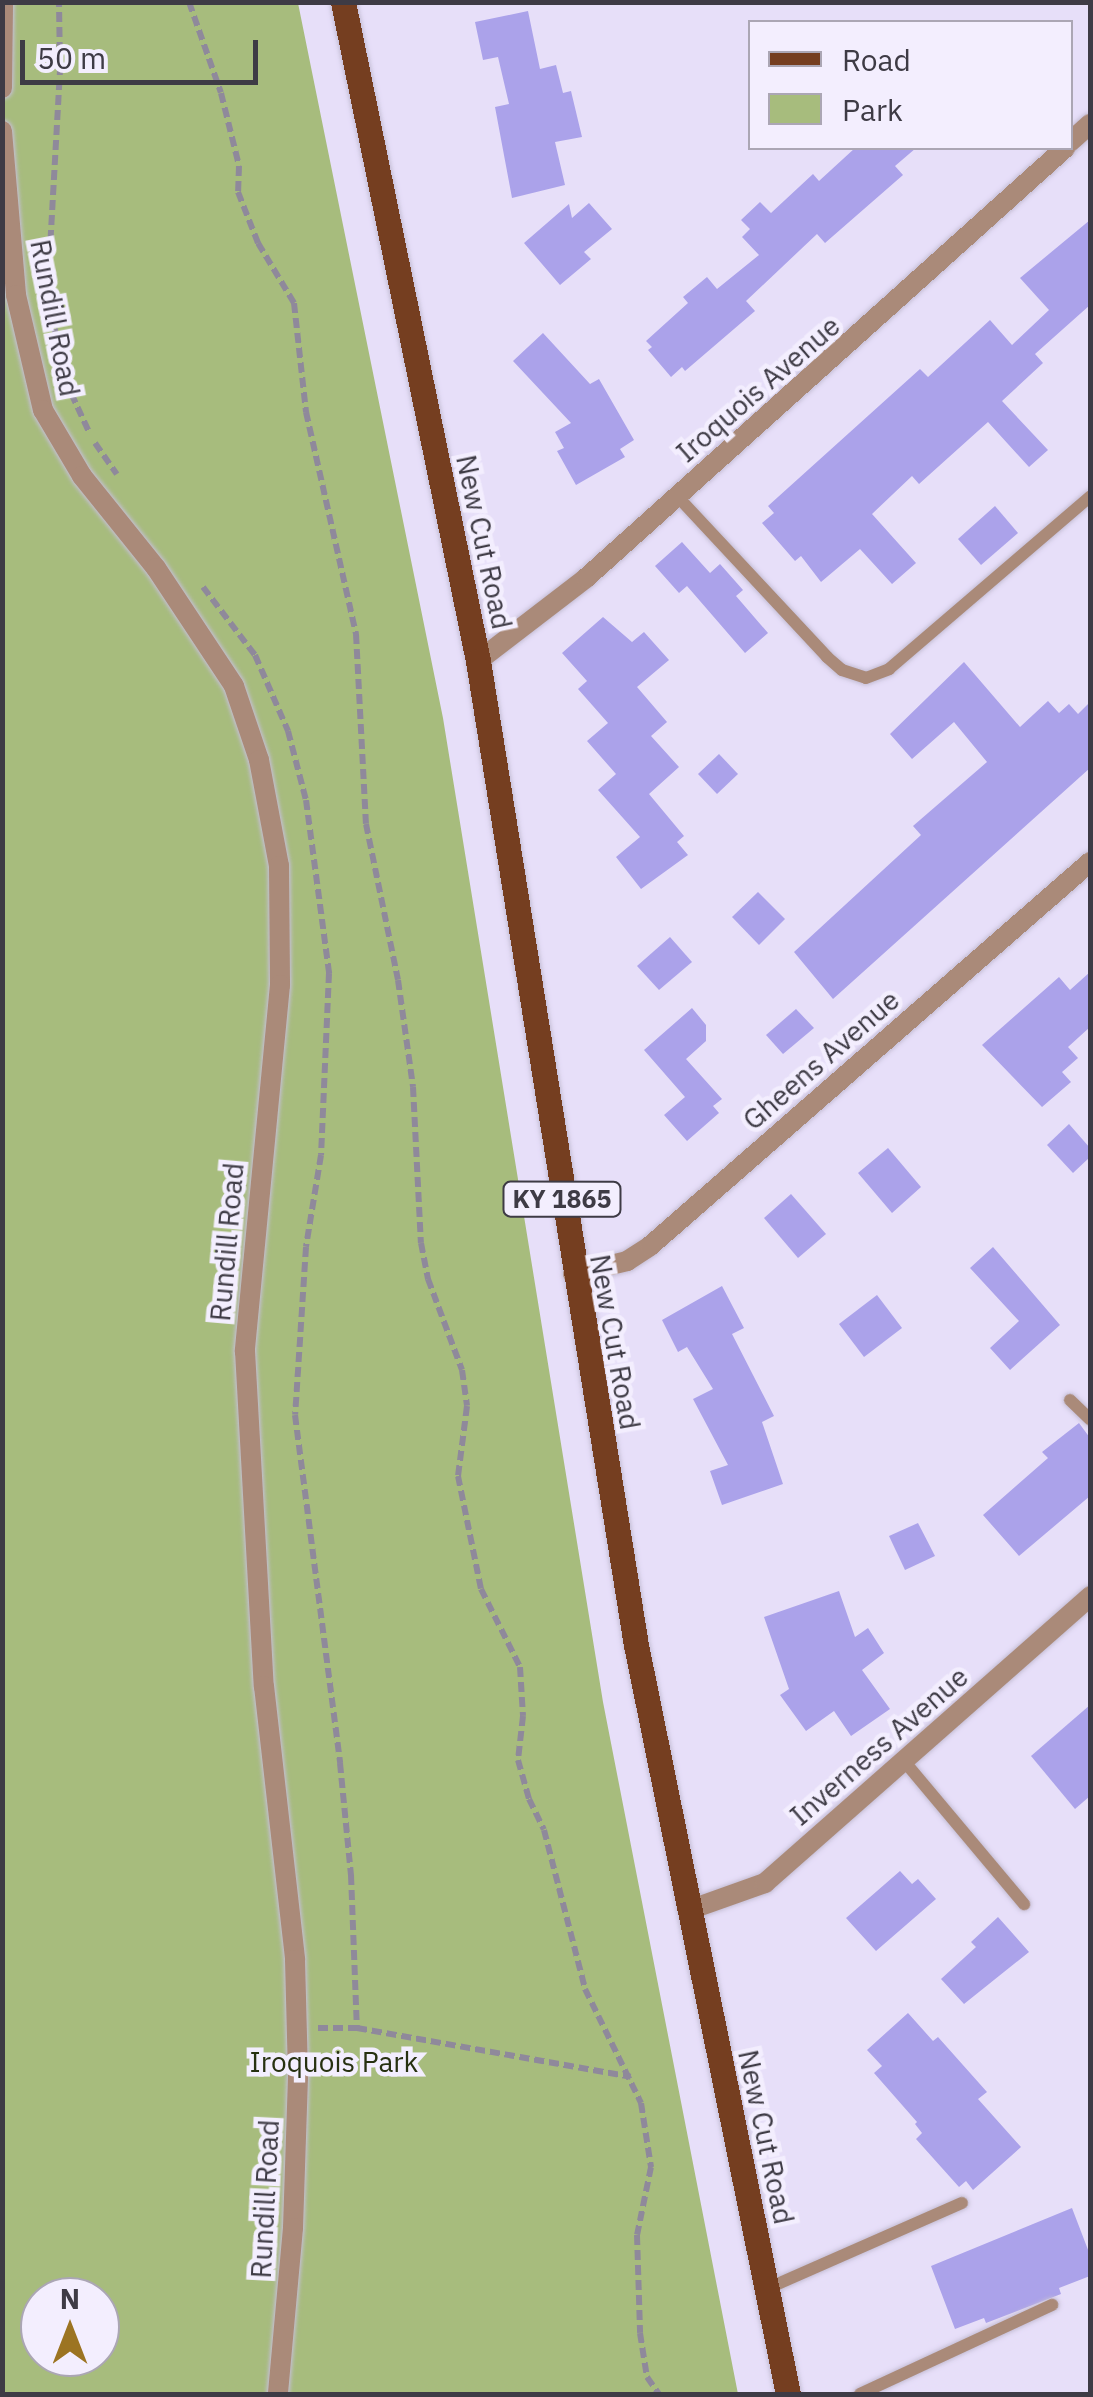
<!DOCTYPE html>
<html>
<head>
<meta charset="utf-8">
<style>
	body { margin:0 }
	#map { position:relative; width:1093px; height:2397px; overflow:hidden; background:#e7dff9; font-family:"IBM Plex Sans",sans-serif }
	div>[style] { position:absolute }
	.green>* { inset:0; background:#a7bc7d }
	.building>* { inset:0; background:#aba2ea }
	.path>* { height:6px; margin-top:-3px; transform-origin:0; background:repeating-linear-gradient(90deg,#8f899b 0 10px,transparent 0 15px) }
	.roads { filter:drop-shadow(0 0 2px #c5bed5) drop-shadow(0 0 2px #c5bed5) }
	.lane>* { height:12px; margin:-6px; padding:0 6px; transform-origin:6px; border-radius:6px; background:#aa8a79 }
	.street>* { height:20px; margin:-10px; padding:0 10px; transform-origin:10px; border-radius:10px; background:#aa8a79 }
	.primary>* { height:25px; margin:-12.5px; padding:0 12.5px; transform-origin:12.5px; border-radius:12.5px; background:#753e20 }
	span { translate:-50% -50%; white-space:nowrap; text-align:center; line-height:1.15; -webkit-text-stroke:9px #f3eefe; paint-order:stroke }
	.shield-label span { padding:2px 8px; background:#f3eefe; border:2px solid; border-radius:8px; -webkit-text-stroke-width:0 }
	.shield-label { font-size:25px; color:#3e3b45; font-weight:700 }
	.street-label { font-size:28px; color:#3e3b45 }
	.park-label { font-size:28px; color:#273111 }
	.frame { position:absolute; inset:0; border:5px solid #3e3b45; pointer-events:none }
	.legend { position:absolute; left:748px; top:20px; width:325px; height:130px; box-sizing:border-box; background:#f3eefe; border:2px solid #aba6b4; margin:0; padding:12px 18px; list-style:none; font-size:30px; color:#3e3b45 }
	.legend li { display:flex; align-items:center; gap:20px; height:50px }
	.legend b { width:50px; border:2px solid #aba6b4 }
	.north { position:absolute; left:20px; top:2277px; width:100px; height:100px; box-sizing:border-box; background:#f3eefe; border:2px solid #aba6b4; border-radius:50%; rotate:0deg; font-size:28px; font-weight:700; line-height:40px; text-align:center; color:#3e3b45 }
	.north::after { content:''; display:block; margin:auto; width:35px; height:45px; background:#9c7422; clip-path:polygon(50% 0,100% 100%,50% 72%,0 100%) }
	.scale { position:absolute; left:20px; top:40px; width:238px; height:45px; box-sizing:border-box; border:5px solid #3e3b45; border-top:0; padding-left:12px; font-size:30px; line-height:35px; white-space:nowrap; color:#3e3b45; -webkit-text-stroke:8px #f3eefe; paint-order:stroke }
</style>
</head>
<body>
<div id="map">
	<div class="green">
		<div style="clip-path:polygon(evenodd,3px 3px,298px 3px,443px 718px,603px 1702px,738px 2394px,3px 2394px,3px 3px,40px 2297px,100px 2297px,100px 2357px,40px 2357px,40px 2297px)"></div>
	</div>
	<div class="building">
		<div style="clip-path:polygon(528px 11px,540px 69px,556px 65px,563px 93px,571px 91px,582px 137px,555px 142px,565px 185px,512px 198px,495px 107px,509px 104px,498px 57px,483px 60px,475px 22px)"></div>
		<div style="clip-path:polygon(855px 148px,916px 148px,895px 166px,903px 175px,825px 243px,817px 234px,746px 301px,755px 311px,685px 371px,682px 367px,671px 377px,648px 350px,652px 347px,646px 341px,688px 303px,683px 297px,707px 277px,717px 289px,759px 255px,742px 237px,750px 229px,741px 220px,760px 202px,771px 213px,813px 174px,819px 181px)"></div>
		<div style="clip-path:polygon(589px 203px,612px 229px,584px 252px,591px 259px,560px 285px,524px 243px,569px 204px,572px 218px)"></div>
		<div style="clip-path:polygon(1090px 220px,1090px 305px,1035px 354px,1043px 363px,1002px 401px,1048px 450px,1029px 467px,988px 422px,919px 484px,912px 476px,872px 514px,916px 563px,892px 584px,860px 549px,821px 582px,801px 556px,795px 561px,762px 523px,774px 513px,768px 506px,920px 369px,928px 377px,990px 320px,1012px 345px,1049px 310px,1020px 278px)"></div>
		<div style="clip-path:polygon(543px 333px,590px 384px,599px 379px,634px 440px,620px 449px,625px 457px,576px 485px,557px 451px,564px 448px,555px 432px,571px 423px,513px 361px)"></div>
		<div style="clip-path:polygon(995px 506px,1018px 533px,981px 565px,958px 539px)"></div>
		<div style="clip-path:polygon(682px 542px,710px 573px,720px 564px,743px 590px,736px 596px,768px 633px,745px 653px,687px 586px,679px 593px,655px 566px)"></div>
		<div style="clip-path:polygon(603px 617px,632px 642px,644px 632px,669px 660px,637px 687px,667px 722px,651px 736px,679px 767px,649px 794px,684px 836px,677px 842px,688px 855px,641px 889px,616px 857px,640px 837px,598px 790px,616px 774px,587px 741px,608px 723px,578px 689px,587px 681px,562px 653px)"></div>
		<div style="clip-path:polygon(964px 662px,1020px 727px,1048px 701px,1059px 713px,1069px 704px,1078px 714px,1090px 702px,1090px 768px,833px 999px,794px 952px,921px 835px,913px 826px,987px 762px,954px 722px,912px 759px,890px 734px)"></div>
		<div style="clip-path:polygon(719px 754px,738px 774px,717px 794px,698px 774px)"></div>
		<div style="clip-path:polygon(758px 892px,785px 919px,759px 945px,732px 917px)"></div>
		<div style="clip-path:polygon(670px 937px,692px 962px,659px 990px,637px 966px)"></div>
		<div style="clip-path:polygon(1090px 972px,1090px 1027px,1068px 1047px,1078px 1058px,1062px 1072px,1071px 1082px,1042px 1107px,982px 1045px,1059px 977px,1070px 990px)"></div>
		<div style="clip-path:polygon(692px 1008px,706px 1025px,706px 1041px,686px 1059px,722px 1099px,713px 1106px,719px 1113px,687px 1141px,664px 1115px,685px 1097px,644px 1050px)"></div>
		<div style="clip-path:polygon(796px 1009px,814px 1028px,783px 1054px,766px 1035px)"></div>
		<div style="clip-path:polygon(1069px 1124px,1090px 1148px,1090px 1157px,1073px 1173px,1047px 1145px)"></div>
		<div style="clip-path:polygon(888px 1148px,921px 1187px,892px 1213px,858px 1173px)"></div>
		<div style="clip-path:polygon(791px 1194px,826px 1234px,798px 1258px,764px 1218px)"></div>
		<div style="clip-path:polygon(993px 1247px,1060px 1325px,1010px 1370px,990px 1348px,1019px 1321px,970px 1268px)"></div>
		<div style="clip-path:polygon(722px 1286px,744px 1328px,732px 1334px,774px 1416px,762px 1422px,783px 1484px,722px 1505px,710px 1471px,728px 1465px,693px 1399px,713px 1389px,687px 1347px,678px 1352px,662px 1320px)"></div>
		<div style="clip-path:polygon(877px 1295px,902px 1328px,864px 1357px,839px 1324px)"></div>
		<div style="clip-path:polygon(1079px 1423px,1090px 1438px,1090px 1496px,1019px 1556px,983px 1515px,1048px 1458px,1042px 1452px)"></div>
		<div style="clip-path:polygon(918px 1523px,935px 1556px,905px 1570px,889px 1536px)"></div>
		<div style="clip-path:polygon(839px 1591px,855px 1637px,868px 1628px,884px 1653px,862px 1670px,890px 1709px,851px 1736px,834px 1711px,806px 1731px,780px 1695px,789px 1689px,764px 1617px)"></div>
		<div style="clip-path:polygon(1090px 1705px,1090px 1796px,1075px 1809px,1031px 1756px)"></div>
		<div style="clip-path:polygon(900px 1871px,912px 1884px,918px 1879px,936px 1899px,876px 1951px,846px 1918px)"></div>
		<div style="clip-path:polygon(998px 1917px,1029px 1952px,964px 2004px,941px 1979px,976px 1947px,971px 1942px)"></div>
		<div style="clip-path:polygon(908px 2013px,933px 2041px,938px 2037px,987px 2092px,978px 2099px,1021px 2147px,973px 2190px,966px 2181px,959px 2187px,916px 2139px,922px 2133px,915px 2124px,917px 2122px,874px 2073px,882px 2066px,867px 2050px)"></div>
		<div style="clip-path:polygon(1072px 2208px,1090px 2255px,1090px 2276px,1059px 2288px,1061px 2294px,986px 2323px,984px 2318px,955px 2329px,931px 2266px)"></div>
	</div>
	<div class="path">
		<div style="left:189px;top:2px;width:96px;rotate:70.6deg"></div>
		<div style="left:221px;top:93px;width:75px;rotate:76.1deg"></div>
		<div style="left:239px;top:166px;width:26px;rotate:92deg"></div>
		<div style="left:238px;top:192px;width:55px;rotate:68.6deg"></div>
		<div style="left:258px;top:243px;width:70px;rotate:59deg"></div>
		<div style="left:294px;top:303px;width:110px;rotate:83.7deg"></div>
		<div style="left:306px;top:412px;width:228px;rotate:77.3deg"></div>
		<div style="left:356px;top:634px;width:190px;rotate:87deg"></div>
		<div style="left:366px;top:824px;width:159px;rotate:78.4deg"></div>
		<div style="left:398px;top:980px;width:108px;rotate:82deg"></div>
		<div style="left:413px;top:1087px;width:156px;rotate:87.1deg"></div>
		<div style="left:421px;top:1243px;width:37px;rotate:79deg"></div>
		<div style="left:428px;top:1279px;width:97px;rotate:69.5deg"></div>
		<div style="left:462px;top:1370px;width:36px;rotate:82deg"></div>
		<div style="left:467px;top:1406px;width:71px;rotate:97.3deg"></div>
		<div style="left:458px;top:1476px;width:115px;rotate:78.5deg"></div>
		<div style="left:481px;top:1589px;width:87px;rotate:63.4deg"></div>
		<div style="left:520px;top:1667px;width:49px;rotate:86.5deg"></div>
		<div style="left:523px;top:1716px;width:44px;rotate:96.5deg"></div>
		<div style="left:518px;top:1760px;width:41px;rotate:74.2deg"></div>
		<div style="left:529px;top:1799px;width:34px;rotate:64deg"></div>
		<div style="left:544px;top:1830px;width:164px;rotate:75.5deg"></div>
		<div style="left:585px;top:1989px;width:127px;rotate:63.8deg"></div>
		<div style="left:641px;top:2103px;width:65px;rotate:81.1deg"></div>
		<div style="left:651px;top:2167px;width:69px;rotate:101.6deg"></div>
		<div style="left:637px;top:2235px;width:98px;rotate:88.2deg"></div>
		<div style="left:640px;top:2333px;width:45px;rotate:81deg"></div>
		<div style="left:647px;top:2377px;width:21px;rotate:55deg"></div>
		<div style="left:49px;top:284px;width:55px;rotate:82.7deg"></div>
		<div style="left:48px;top:285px;width:218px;rotate:-86.8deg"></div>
		<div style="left:60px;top:67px;width:65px;rotate:-90.9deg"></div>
		<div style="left:65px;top:380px;width:57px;rotate:65.2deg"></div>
		<div style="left:95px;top:443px;width:38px;rotate:55deg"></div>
		<div style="left:203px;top:587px;width:86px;rotate:52.6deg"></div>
		<div style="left:255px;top:655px;width:83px;rotate:66.5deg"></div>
		<div style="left:288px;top:731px;width:71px;rotate:75.4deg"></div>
		<div style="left:306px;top:800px;width:175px;rotate:82.4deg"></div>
		<div style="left:329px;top:973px;width:182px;rotate:92.5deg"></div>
		<div style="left:321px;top:1155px;width:93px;rotate:99.3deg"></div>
		<div style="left:306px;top:1247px;width:168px;rotate:93.7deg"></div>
		<div style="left:295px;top:1415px;width:351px;rotate:82.6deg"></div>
		<div style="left:340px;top:1763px;width:113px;rotate:84.4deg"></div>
		<div style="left:351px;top:1875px;width:153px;rotate:87.8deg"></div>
		<div style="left:357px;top:2028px;width:278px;rotate:10.1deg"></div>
		<div style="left:318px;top:2028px;width:39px"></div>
	</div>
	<div class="roads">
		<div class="lane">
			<div style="left:678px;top:497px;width:219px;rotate:47deg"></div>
			<div style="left:827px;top:657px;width:20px;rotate:41deg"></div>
			<div style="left:842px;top:670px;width:25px;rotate:18deg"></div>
			<div style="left:866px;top:678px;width:25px;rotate:-21deg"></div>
			<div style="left:889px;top:669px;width:265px;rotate:-40.6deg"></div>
			<div style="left:1070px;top:1400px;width:28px;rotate:44deg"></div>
			<div style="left:904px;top:1761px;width:187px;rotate:50deg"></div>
			<div style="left:766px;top:2289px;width:214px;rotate:-23.7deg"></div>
			<div style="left:860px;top:2394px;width:212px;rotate:-24.9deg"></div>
		</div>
		<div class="street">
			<div style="left:2px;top:88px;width:86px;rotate:-89.3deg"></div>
			<div style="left:2px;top:131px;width:165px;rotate:85.1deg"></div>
			<div style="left:16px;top:295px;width:118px;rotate:76.8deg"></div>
			<div style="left:43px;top:410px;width:77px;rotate:59.4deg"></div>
			<div style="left:82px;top:476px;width:118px;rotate:51.2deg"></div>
			<div style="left:156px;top:568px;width:141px;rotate:56.5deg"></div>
			<div style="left:234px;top:686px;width:78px;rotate:71.3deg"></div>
			<div style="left:259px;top:760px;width:108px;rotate:79.3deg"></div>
			<div style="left:279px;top:866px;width:119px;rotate:89.5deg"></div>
			<div style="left:280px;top:985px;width:368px;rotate:95.5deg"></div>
			<div style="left:245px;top:1351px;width:336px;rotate:86.8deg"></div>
			<div style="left:264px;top:1686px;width:276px;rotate:83.5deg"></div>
			<div style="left:295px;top:1960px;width:117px;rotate:88.5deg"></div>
			<div style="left:298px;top:2077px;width:151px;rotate:91.9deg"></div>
			<div style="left:293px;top:2228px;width:167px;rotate:95.2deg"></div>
			<div style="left:1070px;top:142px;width:27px;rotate:-42deg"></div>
			<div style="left:478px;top:661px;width:136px;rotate:-37.5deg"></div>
			<div style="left:586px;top:578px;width:644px;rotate:-41.91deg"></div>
			<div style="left:573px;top:1274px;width:56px;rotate:-13.5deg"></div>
			<div style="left:627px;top:1261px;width:27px;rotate:-33deg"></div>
			<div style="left:650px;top:1246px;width:584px;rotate:-41.11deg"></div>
			<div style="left:689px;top:1910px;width:81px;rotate:-19.6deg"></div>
			<div style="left:765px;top:1883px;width:434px;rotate:-41.4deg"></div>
		</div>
		<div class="primary">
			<div style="left:343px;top:2px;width:673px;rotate:78.42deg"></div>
			<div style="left:478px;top:661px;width:997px;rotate:80.88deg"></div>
			<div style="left:636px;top:1645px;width:764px;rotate:78.53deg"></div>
		</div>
	</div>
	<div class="shield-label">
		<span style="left:562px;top:1199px">KY 1865</span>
	</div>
	<div class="street-label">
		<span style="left:55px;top:318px;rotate:79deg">Rundill Road</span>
		<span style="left:758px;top:389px;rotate:-41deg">Iroquois Avenue</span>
		<span style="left:484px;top:542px;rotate:78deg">New Cut Road</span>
		<span style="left:821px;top:1060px;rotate:-41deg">Gheens Avenue</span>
		<span style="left:227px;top:1242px;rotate:-85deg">Rundill Road</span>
		<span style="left:615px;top:1342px;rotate:80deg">New Cut Road</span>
		<span style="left:879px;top:1746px;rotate:-41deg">Inverness Avenue</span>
		<span style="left:766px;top:2137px;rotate:78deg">New Cut Road</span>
		<span style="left:265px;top:2199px;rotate:-87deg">Rundill Road</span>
	</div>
	<div class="park-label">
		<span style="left:334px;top:2062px">Iroquois Park</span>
	</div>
	<div class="frame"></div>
	<ul class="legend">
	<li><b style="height:12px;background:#753e20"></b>Road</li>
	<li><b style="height:28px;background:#a7bc7d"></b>Park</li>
	</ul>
	<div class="north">N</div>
	<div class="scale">50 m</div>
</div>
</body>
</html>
